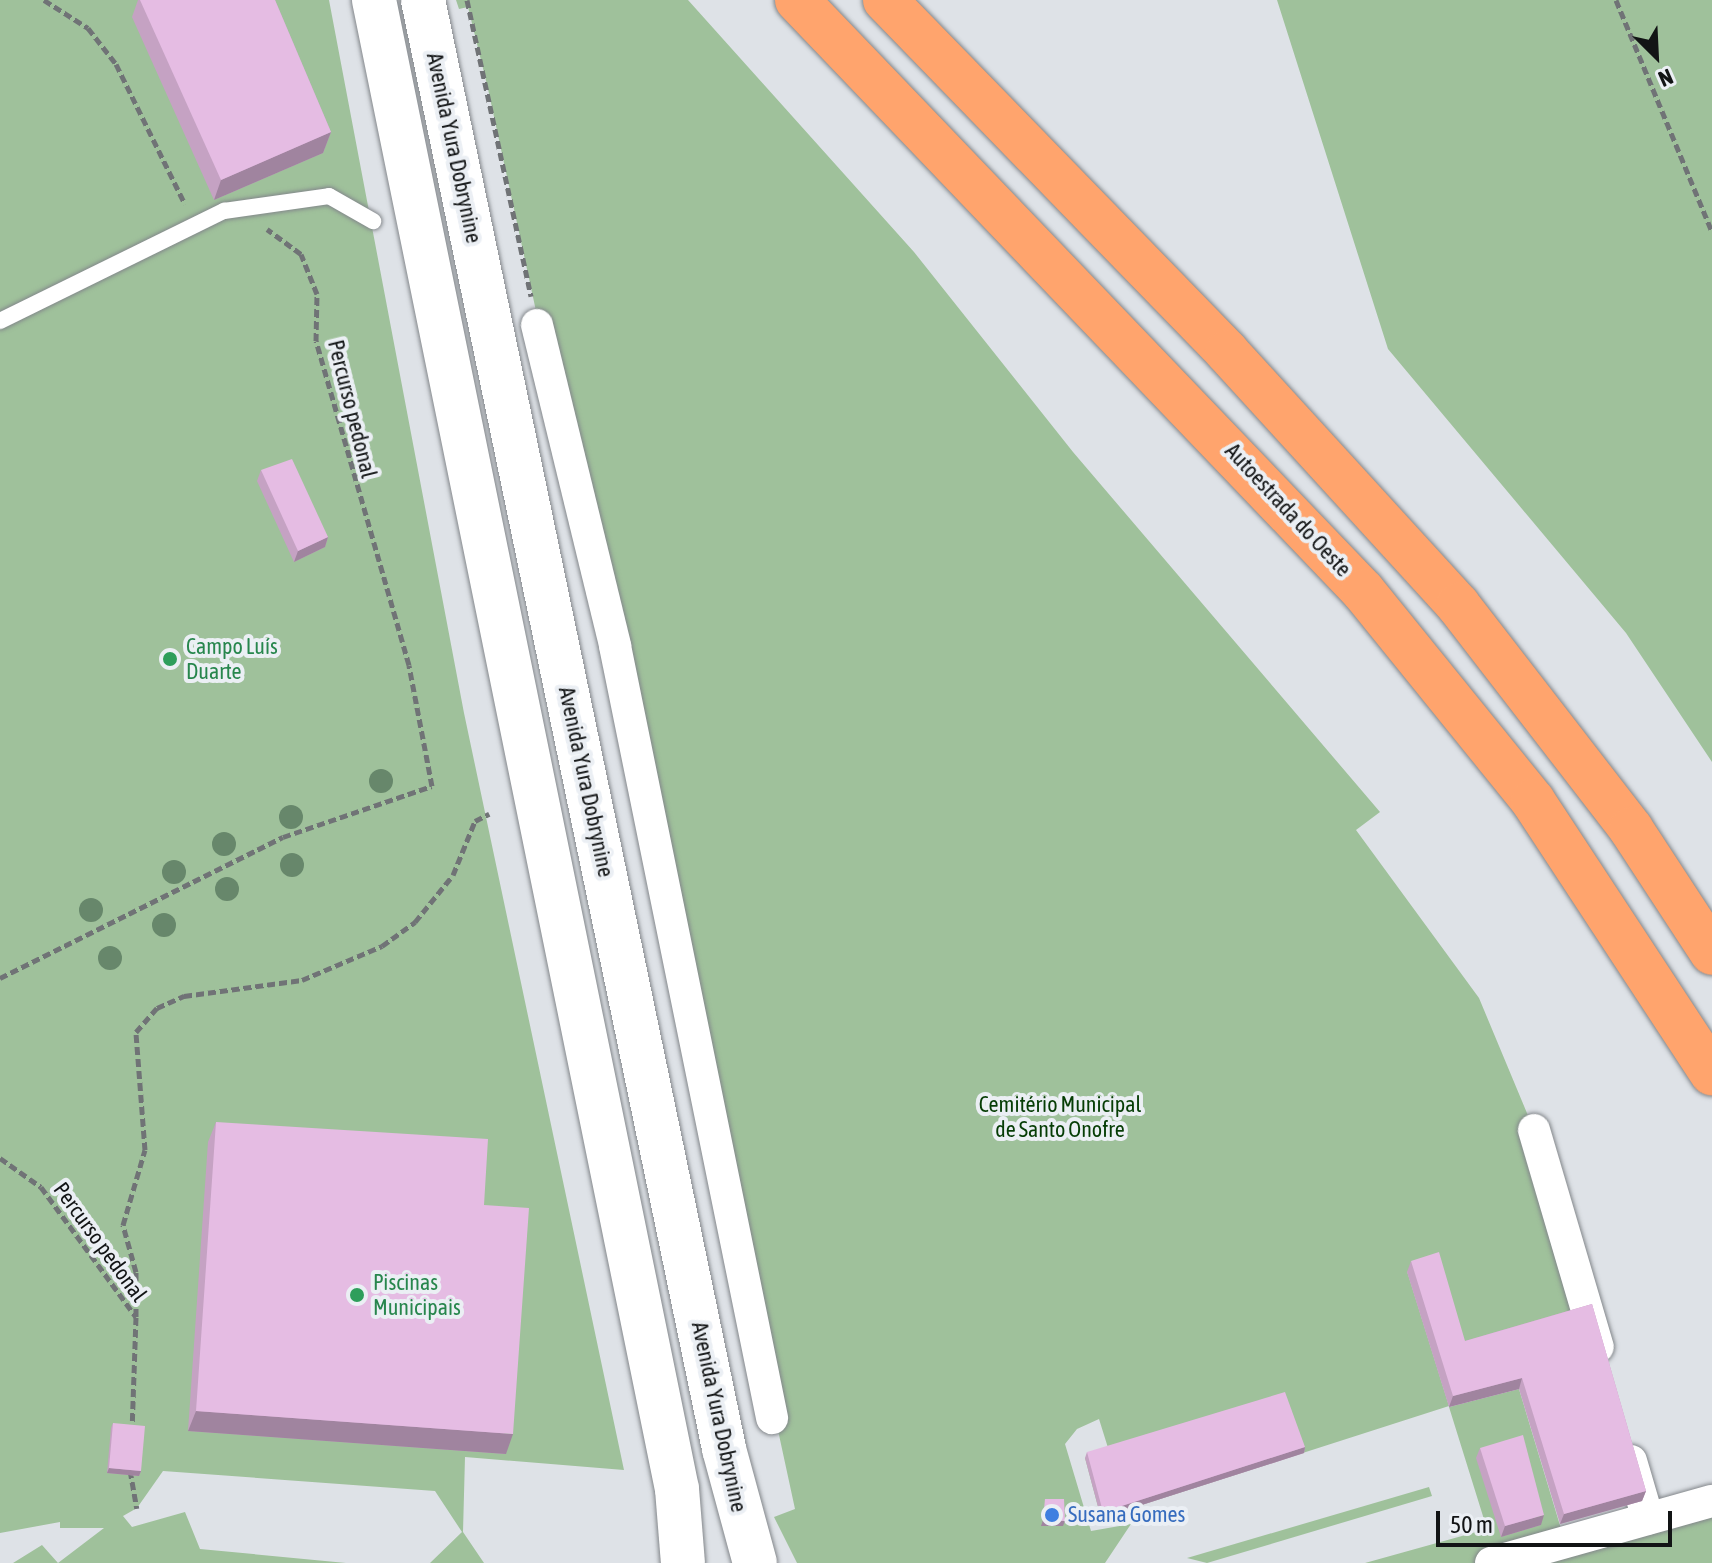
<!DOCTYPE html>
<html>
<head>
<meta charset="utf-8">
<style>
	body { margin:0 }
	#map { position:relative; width:1712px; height:1563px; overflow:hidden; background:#dee2e7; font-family:"Asap Condensed",sans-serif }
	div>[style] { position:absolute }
	.green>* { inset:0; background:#9fc19b }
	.path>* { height:5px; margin-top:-2.5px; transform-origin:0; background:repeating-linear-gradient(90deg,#707376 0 8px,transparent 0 12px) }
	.roads { filter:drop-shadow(0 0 2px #83878b) drop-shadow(0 0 2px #83878b) }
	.lane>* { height:16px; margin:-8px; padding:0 8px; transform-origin:8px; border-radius:8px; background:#fff }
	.street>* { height:32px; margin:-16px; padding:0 16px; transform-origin:16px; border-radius:16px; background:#fff }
	.secondary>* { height:44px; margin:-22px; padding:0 22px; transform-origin:22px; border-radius:22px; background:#fff }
	.highway>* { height:44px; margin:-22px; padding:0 22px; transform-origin:22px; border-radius:22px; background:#ffa46d }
	.trees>* { width:24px; height:24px; margin:-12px; border-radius:50%; background:#67876b }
	.wall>* { inset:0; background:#c5a2c3 }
	.shaded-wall>* { inset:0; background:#a0849f }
	.building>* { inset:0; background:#e5bce3 }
	.dots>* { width:22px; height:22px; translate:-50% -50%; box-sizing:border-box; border:4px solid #ebeff4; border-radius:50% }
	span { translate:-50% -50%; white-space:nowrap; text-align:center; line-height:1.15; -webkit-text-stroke:8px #ebeff4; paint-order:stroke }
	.street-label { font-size:22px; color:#121415 }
	.leisure-label { font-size:22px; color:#27864d }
	.left { translate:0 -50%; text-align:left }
	.park-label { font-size:22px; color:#063d05 }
	.shop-label { font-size:22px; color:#366cbe }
	.north { position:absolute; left:1616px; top:16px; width:80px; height:80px; -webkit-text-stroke:6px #ebeff4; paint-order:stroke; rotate:156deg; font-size:22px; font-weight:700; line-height:32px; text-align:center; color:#121415 }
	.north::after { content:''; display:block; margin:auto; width:28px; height:36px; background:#121415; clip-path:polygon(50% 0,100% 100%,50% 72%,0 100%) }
	.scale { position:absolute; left:1436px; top:1511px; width:236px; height:36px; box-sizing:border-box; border:4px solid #121415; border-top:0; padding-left:10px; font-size:24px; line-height:28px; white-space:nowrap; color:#121415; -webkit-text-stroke:6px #ebeff4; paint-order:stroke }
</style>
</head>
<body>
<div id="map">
	<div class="green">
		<div style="clip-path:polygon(0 0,329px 0,464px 713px,624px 1470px,465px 1457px,463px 1532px,484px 1563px,430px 1563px,462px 1532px,435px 1491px,163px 1471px,137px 1508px,123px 1516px,132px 1527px,185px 1512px,200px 1549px,346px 1563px,13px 1563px,42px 1545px,58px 1563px,104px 1528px,60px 1528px,60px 1522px,0 1533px)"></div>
		<div style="clip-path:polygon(456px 0,688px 0,914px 252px,1073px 452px,1380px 812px,1356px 830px,1479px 998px,1534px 1130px,1588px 1315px,1461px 1352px,1407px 1271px,1449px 1406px,1101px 1518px,1085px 1458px,1109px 1451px,1099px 1419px,1077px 1429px,1065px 1444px,1091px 1531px,1131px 1524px,1105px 1563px,797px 1563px,774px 1517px,795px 1509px,488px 89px,468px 7px,459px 9px)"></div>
		<div style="clip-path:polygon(1277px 0,1712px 0,1712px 762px,1626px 633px,1388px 349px)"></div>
		<div style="clip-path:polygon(1519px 1389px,1565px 1542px,1712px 1501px,1712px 1563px,1365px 1563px,1487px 1529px,1449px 1407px)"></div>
		<div style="clip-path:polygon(1429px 1487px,1432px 1496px,1207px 1563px,1187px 1558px)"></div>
	</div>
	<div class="path">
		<div style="left:44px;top:0;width:52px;rotate:32.5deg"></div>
		<div style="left:88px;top:28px;width:46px;rotate:52.1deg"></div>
		<div style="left:116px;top:64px;width:156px;rotate:63.8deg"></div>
		<div style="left:467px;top:0;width:303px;rotate:77.8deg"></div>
		<div style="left:1616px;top:0;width:251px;rotate:67.5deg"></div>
		<div style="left:0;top:978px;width:316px;rotate:-26.5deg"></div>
		<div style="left:283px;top:837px;width:157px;rotate:-18.9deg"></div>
		<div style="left:432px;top:786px;width:123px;rotate:-100.8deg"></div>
		<div style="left:409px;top:665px;width:337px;rotate:-106deg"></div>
		<div style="left:316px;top:341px;width:47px;rotate:-88.8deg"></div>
		<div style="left:317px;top:294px;width:43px;rotate:-111.8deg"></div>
		<div style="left:301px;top:254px;width:42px;rotate:-143.7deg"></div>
		<div style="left:0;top:1158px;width:50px;rotate:35.3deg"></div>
		<div style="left:41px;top:1187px;width:161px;rotate:53.8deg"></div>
		<div style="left:136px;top:1317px;width:115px;rotate:92deg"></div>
		<div style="left:136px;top:1317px;width:45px;rotate:-90deg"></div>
		<div style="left:136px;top:1272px;width:49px;rotate:-105.5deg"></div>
		<div style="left:123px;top:1225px;width:78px;rotate:-73.7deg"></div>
		<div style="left:145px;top:1150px;width:118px;rotate:-94.4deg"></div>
		<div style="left:136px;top:1032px;width:32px;rotate:-49deg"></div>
		<div style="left:157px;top:1008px;width:30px;rotate:-24deg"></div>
		<div style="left:184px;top:996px;width:119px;rotate:-7.7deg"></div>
		<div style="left:302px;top:980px;width:87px;rotate:-23deg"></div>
		<div style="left:382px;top:946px;width:41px;rotate:-36deg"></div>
		<div style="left:415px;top:922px;width:60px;rotate:-51deg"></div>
		<div style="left:453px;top:875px;width:58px;rotate:-67.8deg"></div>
		<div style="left:475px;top:821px;width:16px;rotate:-27deg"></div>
		<div style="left:130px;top:1470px;width:39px;rotate:80deg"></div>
	</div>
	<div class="roads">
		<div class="lane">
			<div style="left:0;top:321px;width:250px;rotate:-26.2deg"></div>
			<div style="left:224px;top:211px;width:106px;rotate:-8.1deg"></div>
			<div style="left:329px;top:196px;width:51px;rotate:29.6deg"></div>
		</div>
		<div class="street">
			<div style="left:537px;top:325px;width:330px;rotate:76.3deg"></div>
			<div style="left:615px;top:646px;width:788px;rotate:78.5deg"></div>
			<div style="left:1534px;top:1130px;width:226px;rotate:73.6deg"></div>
			<div style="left:1631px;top:1461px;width:60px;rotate:73.7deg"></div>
			<div style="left:1491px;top:1563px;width:230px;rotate:-15.7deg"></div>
		</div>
		<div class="secondary">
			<div style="left:374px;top:0;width:1520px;rotate:78.5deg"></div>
			<div style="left:677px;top:1489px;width:74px;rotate:85.4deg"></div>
			<div style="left:423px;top:0;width:1480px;rotate:78.26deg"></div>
			<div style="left:724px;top:1449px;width:118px;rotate:74.8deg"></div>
		</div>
		<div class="highway">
			<div style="left:797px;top:0;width:818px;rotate:46.24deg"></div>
			<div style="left:1363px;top:591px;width:270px;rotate:51deg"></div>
			<div style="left:1533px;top:801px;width:326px;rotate:56.7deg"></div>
			<div style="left:885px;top:0;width:491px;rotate:45.8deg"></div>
			<div style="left:1227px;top:352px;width:343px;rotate:47.6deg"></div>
			<div style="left:1458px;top:605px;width:283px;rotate:52.3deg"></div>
			<div style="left:1631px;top:829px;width:148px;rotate:56.8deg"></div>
		</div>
	</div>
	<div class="trees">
		<div style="left:381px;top:781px"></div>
		<div style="left:291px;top:817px"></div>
		<div style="left:224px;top:844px"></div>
		<div style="left:292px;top:865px"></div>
		<div style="left:174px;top:872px"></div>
		<div style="left:227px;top:889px"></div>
		<div style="left:91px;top:910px"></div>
		<div style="left:164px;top:925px"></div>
		<div style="left:110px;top:958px"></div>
	</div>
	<div class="wall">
		<div style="clip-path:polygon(138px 0,275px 0,331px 132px,323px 153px,214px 200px,132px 17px)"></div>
		<div style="clip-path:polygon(261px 470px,328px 537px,325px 547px,294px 562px,257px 481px)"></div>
		<div style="clip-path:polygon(216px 1122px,484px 1205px,506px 1454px,188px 1431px,208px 1142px)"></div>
		<div style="clip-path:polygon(1411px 1261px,1465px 1341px,1592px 1304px,1646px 1491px,1642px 1501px,1560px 1524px,1519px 1389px,1449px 1407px,1407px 1272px)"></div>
		<div style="clip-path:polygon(113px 1423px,141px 1471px,139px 1476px,107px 1473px,111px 1428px)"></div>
		<div style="clip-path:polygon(1305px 1447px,1304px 1453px,1101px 1518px,1085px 1458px,1087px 1452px)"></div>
		<div style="clip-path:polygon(1480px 1448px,1541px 1525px,1501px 1537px,1476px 1458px)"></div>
	</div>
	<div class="shaded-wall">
		<div style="clip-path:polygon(331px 132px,323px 153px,214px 200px,221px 180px)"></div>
		<div style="clip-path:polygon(328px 537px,325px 547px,294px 562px,298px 551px)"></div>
		<div style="clip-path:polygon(1522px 1378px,1519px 1389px,1449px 1407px,1453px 1396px)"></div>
		<div style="clip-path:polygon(196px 1411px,513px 1434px,506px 1454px,188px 1431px)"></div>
		<div style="clip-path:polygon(1305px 1447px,1304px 1453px,1101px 1518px,1103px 1512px)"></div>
		<div style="clip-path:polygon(109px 1468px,141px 1471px,139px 1476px,107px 1473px)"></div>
		<div style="clip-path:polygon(1646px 1491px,1642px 1501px,1560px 1524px,1564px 1514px)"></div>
		<div style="clip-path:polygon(1544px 1515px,1541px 1525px,1501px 1537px,1505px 1526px)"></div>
		<div style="clip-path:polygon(1043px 1520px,1065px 1521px,1063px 1526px,1041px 1526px)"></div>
	</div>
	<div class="building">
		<div style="clip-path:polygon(140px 0,275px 0,331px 132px,221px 180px)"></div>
		<div style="clip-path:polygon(292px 459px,328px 537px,298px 551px,261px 470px)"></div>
		<div style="clip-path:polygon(216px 1122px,488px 1139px,484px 1205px,529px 1208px,513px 1434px,196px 1411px)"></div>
		<div style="clip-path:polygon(1439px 1252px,1465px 1341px,1592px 1304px,1646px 1491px,1564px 1514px,1522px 1378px,1453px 1396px,1411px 1261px)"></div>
		<div style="clip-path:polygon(1285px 1392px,1305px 1447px,1103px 1512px,1087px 1452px)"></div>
		<div style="clip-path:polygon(113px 1423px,145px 1426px,141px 1471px,109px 1468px)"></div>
		<div style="clip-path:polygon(1523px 1435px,1544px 1515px,1505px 1526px,1480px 1448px)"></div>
		<div style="clip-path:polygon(1045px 1499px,1064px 1499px,1065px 1521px,1043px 1520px)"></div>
	</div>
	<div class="dots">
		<div style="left:170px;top:659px;background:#2e9e5b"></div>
		<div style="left:357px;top:1295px;background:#2e9e5b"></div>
		<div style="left:1052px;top:1515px;background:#3f7fe0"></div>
	</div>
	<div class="street-label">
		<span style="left:454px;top:148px;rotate:78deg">Avenida Yura Dobrynine</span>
		<span style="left:352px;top:409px;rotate:76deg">Percurso pedonal</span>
		<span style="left:1288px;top:510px;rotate:47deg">Autoestrada do Oeste</span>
		<span style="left:586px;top:782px;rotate:78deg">Avenida Yura Dobrynine</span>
		<span style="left:100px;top:1242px;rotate:54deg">Percurso pedonal</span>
		<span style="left:719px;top:1417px;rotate:78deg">Avenida Yura Dobrynine</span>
	</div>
	<div class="leisure-label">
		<span class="left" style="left:186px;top:659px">Campo Luís<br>Duarte</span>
		<span class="left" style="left:373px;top:1295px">Piscinas<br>Municipais</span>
	</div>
	<div class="park-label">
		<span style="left:1060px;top:1117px">Cemitério Municipal<br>de Santo Onofre</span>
	</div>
	<div class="shop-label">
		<span class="left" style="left:1068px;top:1515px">Susana Gomes</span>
	</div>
	<div class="north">N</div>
	<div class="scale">50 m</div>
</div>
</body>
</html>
